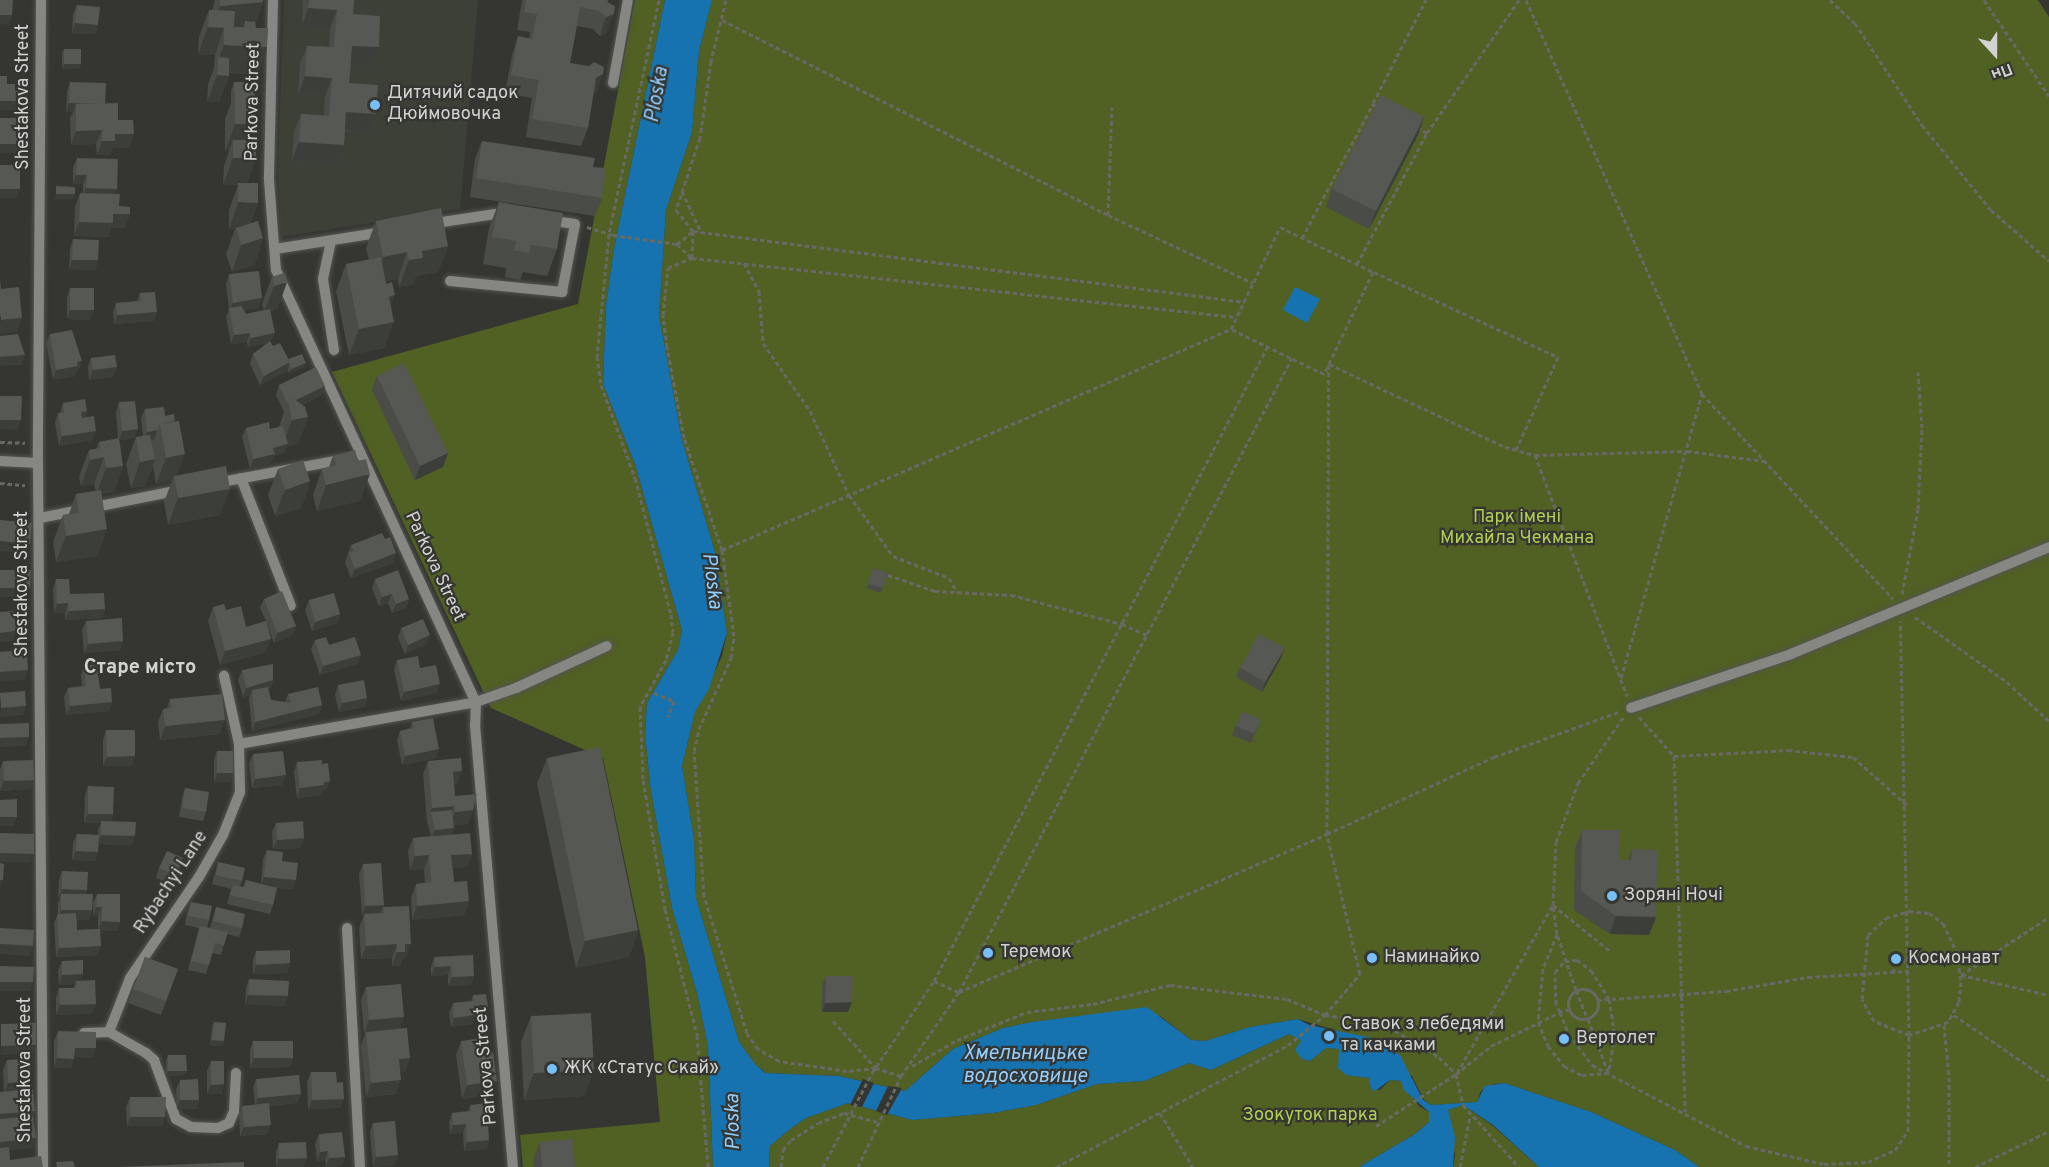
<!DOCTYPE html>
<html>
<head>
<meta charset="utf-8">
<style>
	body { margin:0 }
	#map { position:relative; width:2049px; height:1167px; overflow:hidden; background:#353632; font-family:Overpass,sans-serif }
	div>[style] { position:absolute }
	.built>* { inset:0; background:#3d4036 }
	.green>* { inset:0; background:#516023 }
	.water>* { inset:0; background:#1773af }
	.pier>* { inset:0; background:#353632 }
	.path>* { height:3px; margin-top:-1.5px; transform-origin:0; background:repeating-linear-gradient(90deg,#686865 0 4.5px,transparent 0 7.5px) }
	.path>.ring { margin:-1.5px; padding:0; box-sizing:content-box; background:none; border:3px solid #686865; border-radius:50% }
	.roads { filter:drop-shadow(0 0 2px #535451) drop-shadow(0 0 2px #535451) }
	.minor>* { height:10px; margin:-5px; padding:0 5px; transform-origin:5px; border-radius:5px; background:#868782 }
	.path-bridge>* { height:3px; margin-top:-1.5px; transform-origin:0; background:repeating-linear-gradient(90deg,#686865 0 4.5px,transparent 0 7.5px) }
	.wall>* { inset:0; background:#4a4c47 }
	.shaded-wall>* { inset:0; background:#3c3e3a }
	.building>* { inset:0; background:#565853 }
	.dots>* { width:16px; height:16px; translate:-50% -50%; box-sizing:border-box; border:3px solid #353632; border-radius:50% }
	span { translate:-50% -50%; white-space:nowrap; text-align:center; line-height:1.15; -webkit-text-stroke:4.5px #353632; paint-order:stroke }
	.poi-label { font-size:18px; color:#d2d2d0 }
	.left { translate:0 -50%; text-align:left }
	.street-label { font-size:18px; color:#d2d2d0 }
	.park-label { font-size:18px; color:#b1cf53 }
	.water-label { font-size:20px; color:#92cefe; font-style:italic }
	.neighbourhood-label { font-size:20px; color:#d1d3ce; font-weight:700 }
	.north { position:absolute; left:1965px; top:24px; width:60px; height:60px; -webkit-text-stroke:4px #353632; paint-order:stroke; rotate:159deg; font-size:16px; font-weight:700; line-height:24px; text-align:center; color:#d2d2d0 }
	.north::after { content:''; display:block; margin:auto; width:21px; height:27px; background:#d2d2d0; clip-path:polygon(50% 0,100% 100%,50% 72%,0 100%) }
</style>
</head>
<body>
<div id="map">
	<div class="built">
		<div style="clip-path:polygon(284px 0,478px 0,460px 209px,281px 237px,278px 169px)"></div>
	</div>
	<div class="green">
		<div style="clip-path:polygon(635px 0,665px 0,614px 249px,606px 305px,603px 384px,635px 464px,682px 630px,678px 650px,647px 703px,645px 733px,650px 785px,672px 908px,697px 993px,708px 1046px,713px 1167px,523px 1167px,520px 1135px,660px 1122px,645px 957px,603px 758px,491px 708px,332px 372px,578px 304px)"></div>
		<div style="clip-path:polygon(712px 0,2038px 0,2049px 17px,2049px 1167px,1699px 1167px,1675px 1150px,1591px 1112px,1504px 1083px,1493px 1084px,1481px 1091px,1477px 1102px,1431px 1105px,1424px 1100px,1412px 1076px,1335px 1030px,1298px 1019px,1250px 1027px,1205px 1041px,1191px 1040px,1160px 1016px,1127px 1011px,1032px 1022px,1003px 1028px,953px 1049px,905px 1091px,839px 1076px,766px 1073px,755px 1064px,739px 1042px,696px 898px,694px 839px,682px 766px,695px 712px,722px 656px,727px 633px,715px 552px,682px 440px,659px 316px,666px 210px,692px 132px,699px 51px)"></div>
		<div style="clip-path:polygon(1289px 1034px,1302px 1040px,1302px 1059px,1310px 1061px,1326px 1048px,1339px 1049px,1346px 1075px,1370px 1078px,1371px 1089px,1380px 1090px,1390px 1080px,1401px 1081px,1419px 1106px,1429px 1112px,1429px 1122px,1415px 1134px,1359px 1167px,769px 1167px,770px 1146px,790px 1129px,806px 1118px,848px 1103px,912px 1120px,993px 1113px,1036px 1105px,1097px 1084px,1144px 1081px,1189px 1063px,1211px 1070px)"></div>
		<div style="clip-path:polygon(1463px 1105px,1493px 1126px,1539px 1167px,1453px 1167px,1455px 1155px,1448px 1110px)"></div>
	</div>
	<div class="water">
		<div style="clip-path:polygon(665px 0,712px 0,699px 51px,692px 132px,666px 210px,659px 316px,682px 440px,715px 552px,727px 633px,709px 689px,695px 712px,682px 766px,694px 839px,696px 898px,739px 1042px,755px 1064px,765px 1073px,839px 1076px,905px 1091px,953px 1049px,1003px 1028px,1032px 1022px,1147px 1007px,1191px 1040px,1205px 1041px,1250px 1027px,1298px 1019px,1309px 1025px,1372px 1038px,1400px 1055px,1423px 1100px,1431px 1105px,1477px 1102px,1485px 1086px,1504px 1083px,1591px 1112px,1675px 1150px,1699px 1167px,1539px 1167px,1493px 1125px,1463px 1105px,1448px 1110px,1455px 1137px,1453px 1167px,1359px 1167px,1415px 1134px,1429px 1122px,1429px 1112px,1404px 1090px,1401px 1081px,1390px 1080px,1375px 1091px,1371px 1089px,1369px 1078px,1346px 1075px,1338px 1068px,1339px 1049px,1326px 1048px,1310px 1061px,1302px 1059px,1295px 1050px,1301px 1040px,1289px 1034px,1211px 1070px,1189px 1063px,1144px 1081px,1097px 1084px,1036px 1105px,993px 1113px,912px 1120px,848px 1103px,806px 1118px,790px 1129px,770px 1146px,769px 1167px,713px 1167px,708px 1046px,697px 993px,672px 908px,650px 785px,645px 733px,647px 703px,678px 650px,682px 630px,635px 464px,603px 384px,606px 305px,614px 249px)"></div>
		<div style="clip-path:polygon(1295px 287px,1320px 299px,1307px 323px,1283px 310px)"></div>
	</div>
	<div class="pier">
		<div style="clip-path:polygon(863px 1079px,874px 1083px,862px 1107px,850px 1105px)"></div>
		<div style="clip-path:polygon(888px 1086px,902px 1088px,887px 1115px,876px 1111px)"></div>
	</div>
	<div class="path">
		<div style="left:659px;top:0;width:239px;rotate:102.1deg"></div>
		<div style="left:609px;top:234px;width:123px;rotate:95.6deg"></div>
		<div style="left:597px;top:356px;width:29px;rotate:82deg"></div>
		<div style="left:601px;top:385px;width:99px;rotate:69.9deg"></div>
		<div style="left:635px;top:478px;width:141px;rotate:75.2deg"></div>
		<div style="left:671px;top:614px;width:18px;rotate:84deg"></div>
		<div style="left:673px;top:632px;width:29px;rotate:104deg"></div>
		<div style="left:666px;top:660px;width:54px;rotate:119deg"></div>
		<div style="left:640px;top:707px;width:73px;rotate:87.6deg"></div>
		<div style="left:643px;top:780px;width:131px;rotate:80.3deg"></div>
		<div style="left:665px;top:909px;width:130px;rotate:75.7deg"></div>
		<div style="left:697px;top:1035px;width:132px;rotate:85.2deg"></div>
		<div style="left:726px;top:0;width:63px;rotate:103.8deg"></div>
		<div style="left:711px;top:61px;width:78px;rotate:98.1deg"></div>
		<div style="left:700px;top:138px;width:76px;rotate:108.4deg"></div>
		<div style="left:676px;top:210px;width:27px;rotate:51deg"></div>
		<div style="left:693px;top:231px;width:556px;rotate:7.34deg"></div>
		<div style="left:1526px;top:0;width:432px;rotate:65.9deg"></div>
		<div style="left:1702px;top:394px;width:280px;rotate:47deg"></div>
		<div style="left:1830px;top:0;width:34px;rotate:43deg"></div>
		<div style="left:1855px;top:23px;width:122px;rotate:56.7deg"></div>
		<div style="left:1922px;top:125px;width:109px;rotate:50.9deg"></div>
		<div style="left:1991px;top:210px;width:77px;rotate:41.3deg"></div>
		<div style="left:1984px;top:0;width:116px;rotate:55.9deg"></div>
		<div style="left:722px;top:20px;width:432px;rotate:26.8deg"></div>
		<div style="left:1108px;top:215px;width:160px;rotate:25.1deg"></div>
		<div style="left:1373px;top:103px;width:116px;rotate:-62.8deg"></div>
		<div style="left:1427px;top:133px;width:162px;rotate:-55.3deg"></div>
		<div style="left:682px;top:191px;width:45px;rotate:65.1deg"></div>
		<div style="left:1108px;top:215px;width:108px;rotate:-87.9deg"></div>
		<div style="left:587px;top:227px;width:27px;rotate:17deg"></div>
		<div style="left:613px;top:235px;width:65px;rotate:8deg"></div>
		<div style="left:677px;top:244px;width:21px;rotate:43deg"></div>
		<div style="left:1280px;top:227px;width:103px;rotate:25.8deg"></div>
		<div style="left:1373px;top:272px;width:113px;rotate:115.7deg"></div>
		<div style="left:1324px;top:374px;width:103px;rotate:-154.2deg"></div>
		<div style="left:1231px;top:329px;width:113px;rotate:-64.3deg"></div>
		<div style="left:1302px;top:238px;width:152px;rotate:-62.1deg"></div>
		<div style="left:1373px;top:104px;width:4px;rotate:34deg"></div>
		<div style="left:677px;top:244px;width:21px;rotate:-39deg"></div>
		<div style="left:692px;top:258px;width:27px;rotate:-88deg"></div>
		<div style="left:744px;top:263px;width:32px;rotate:62deg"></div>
		<div style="left:759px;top:291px;width:52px;rotate:85.6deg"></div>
		<div style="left:763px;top:343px;width:83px;rotate:55.3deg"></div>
		<div style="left:810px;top:411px;width:93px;rotate:65.1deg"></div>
		<div style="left:849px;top:495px;width:75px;rotate:54.2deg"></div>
		<div style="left:893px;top:556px;width:60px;rotate:21.4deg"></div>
		<div style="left:949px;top:578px;width:16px;rotate:60deg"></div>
		<div style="left:1357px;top:264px;width:149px;rotate:-61.9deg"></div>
		<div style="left:1427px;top:133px;width:12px;rotate:-149deg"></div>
		<div style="left:1374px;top:272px;width:203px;rotate:24.8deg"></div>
		<div style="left:1558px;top:357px;width:102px;rotate:114.3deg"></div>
		<div style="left:0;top:442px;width:25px;rotate:2deg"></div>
		<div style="left:1535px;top:455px;width:152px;rotate:-1.5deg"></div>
		<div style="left:1687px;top:451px;width:78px;rotate:7.4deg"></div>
		<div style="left:0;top:483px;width:25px;rotate:5deg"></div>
		<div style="left:722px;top:550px;width:555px;rotate:-23.47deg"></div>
		<div style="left:888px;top:575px;width:50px;rotate:18.8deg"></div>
		<div style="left:935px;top:591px;width:76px;rotate:3deg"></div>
		<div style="left:1011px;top:595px;width:115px;rotate:14.6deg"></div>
		<div style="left:1122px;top:624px;width:27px;rotate:24deg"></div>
		<div style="left:1902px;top:594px;width:86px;rotate:-79.3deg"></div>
		<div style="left:1918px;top:509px;width:81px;rotate:-87.2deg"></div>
		<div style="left:1922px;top:428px;width:56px;rotate:-94.1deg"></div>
		<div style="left:1915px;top:617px;width:113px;rotate:35.2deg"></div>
		<div style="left:2007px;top:682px;width:57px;rotate:42.9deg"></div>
		<div style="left:1621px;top:678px;width:295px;rotate:-74.1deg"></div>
		<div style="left:654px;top:693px;width:22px;rotate:22deg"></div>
		<div style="left:674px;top:701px;width:17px;rotate:111deg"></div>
		<div style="left:1639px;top:717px;width:52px;rotate:48.1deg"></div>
		<div style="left:1674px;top:756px;width:114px;rotate:-3deg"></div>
		<div style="left:1788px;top:750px;width:65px;rotate:6.1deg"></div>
		<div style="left:1853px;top:757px;width:72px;rotate:41.6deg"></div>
		<div style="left:1674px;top:756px;width:356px;rotate:88.2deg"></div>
		<div style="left:1909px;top:911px;width:20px;rotate:6deg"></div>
		<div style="left:1929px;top:913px;width:17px;rotate:36deg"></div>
		<div style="left:1943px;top:923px;width:33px;rotate:65deg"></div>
		<div style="left:1957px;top:953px;width:29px;rotate:82deg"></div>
		<div style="left:1961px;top:982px;width:20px;rotate:96deg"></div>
		<div style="left:1959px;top:1002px;width:23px;rotate:119deg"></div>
		<div style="left:1948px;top:1022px;width:41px;rotate:161.6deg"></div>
		<div style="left:1909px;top:1035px;width:38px;rotate:-158deg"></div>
		<div style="left:1874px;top:1021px;width:25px;rotate:-119deg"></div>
		<div style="left:1862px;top:999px;width:64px;rotate:-84.6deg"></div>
		<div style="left:1868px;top:935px;width:25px;rotate:-43deg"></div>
		<div style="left:1886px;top:918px;width:24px;rotate:-17deg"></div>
		<div style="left:1557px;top:934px;width:38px;rotate:112deg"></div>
		<div style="left:1543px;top:969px;width:53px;rotate:95.4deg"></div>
		<div style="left:1538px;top:1022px;width:26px;rotate:67deg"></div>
		<div style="left:1548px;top:1046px;width:26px;rotate:51deg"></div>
		<div style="left:1564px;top:1066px;width:20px;rotate:27deg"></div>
		<div style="left:1582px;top:1075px;width:24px;rotate:-5deg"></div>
		<div style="left:1893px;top:961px;width:11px;rotate:85deg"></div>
		<div style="left:1921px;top:964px;width:8px;rotate:-83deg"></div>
		<div style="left:1917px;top:966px;width:13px;rotate:-90deg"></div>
		<div style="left:1961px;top:975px;width:105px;rotate:-33.4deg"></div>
		<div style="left:1961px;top:975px;width:90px;rotate:12.8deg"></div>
		<div style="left:934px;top:981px;width:27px;rotate:24deg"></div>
		<div style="left:959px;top:992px;width:400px;rotate:-23.2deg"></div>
		<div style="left:1327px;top:834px;width:470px;rotate:-89.8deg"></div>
		<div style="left:1329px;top:364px;width:195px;rotate:25.2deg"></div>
		<div style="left:1505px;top:447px;width:31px;rotate:15deg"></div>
		<div style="left:1535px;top:455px;width:258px;rotate:69.1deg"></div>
		<div class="ring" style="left:1568px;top:989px;width:27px;height:27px"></div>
		<div style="left:1576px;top:990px;width:59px;rotate:-108.7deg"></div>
		<div style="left:1557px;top:934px;width:29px;rotate:-98deg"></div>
		<div style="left:1553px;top:905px;width:63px;rotate:-87.3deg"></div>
		<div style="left:1556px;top:842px;width:63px;rotate:-69.6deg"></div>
		<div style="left:1578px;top:783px;width:81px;rotate:-55.5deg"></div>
		<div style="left:1597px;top:1000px;width:129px;rotate:-4deg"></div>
		<div style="left:1726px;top:991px;width:83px;rotate:-9.7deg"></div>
		<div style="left:1808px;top:977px;width:101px;rotate:-3.4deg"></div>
		<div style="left:1570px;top:1009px;width:10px;rotate:163deg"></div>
		<div style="left:1560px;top:1012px;width:9px;rotate:-117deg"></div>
		<div style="left:1556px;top:1004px;width:32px;rotate:-92deg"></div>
		<div style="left:1555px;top:972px;width:15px;rotate:-48deg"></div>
		<div style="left:1565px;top:961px;width:12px;rotate:-5deg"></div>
		<div style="left:1577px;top:960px;width:17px;rotate:36deg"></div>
		<div style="left:1591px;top:970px;width:34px;rotate:58deg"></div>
		<div style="left:1609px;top:999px;width:36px;rotate:81deg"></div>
		<div style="left:1615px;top:1035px;width:39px;rotate:100deg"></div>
		<div style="left:1954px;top:1015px;width:115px;rotate:34.4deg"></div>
		<div style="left:1588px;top:1019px;width:57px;rotate:69.3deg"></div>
		<div style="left:833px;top:1021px;width:64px;rotate:47.5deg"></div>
		<div style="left:1944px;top:1025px;width:52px;rotate:84.5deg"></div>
		<div style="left:1949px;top:1077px;width:90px;rotate:90deg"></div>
		<div style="left:912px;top:1066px;width:52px;rotate:-30deg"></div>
		<div style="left:957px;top:1040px;width:75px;rotate:-21.8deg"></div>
		<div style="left:1027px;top:1012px;width:66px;rotate:-6.9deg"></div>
		<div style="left:1093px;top:1004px;width:79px;rotate:-13.9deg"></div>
		<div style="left:1170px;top:985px;width:118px;rotate:6.8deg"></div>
		<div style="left:1287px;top:999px;width:41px;rotate:22.8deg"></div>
		<div style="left:1325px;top:1015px;width:58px;rotate:8deg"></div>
		<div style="left:1382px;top:1023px;width:66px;rotate:30.8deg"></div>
		<div style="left:1439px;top:1057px;width:24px;rotate:45deg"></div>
		<div style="left:1456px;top:1074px;width:32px;rotate:77deg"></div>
		<div style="left:1463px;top:1105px;width:84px;rotate:47.9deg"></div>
		<div style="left:1457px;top:1073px;width:193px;rotate:-60.3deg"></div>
		<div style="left:1553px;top:905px;width:73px;rotate:38.9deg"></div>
		<div style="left:901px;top:1076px;width:26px;rotate:-162deg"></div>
		<div style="left:876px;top:1068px;width:29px;rotate:174deg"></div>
		<div style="left:847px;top:1071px;width:69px;rotate:-171.6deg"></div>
		<div style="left:779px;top:1061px;width:24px;rotate:-150deg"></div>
		<div style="left:758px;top:1049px;width:19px;rotate:-125deg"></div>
		<div style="left:747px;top:1033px;width:144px;rotate:-107.4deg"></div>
		<div style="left:704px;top:896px;width:145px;rotate:-93.9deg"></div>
		<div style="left:694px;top:751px;width:23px;rotate:-77deg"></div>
		<div style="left:699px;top:729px;width:78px;rotate:-65.7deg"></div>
		<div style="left:731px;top:658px;width:22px;rotate:-82deg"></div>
		<div style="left:734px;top:636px;width:87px;rotate:-97.9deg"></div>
		<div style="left:722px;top:550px;width:118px;rotate:-108.7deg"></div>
		<div style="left:684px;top:438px;width:93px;rotate:-100.6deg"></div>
		<div style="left:667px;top:347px;width:32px;rotate:-97deg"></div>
		<div style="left:663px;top:315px;width:47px;rotate:-83.9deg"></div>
		<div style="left:668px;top:268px;width:26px;rotate:-23deg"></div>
		<div style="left:692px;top:258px;width:547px;rotate:6.19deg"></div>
		<div style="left:1160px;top:1113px;width:63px;rotate:58.6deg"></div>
		<div style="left:1376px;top:1126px;width:95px;rotate:-33deg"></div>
		<div style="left:1456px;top:1074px;width:45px;rotate:-38.7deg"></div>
		<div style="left:1491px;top:1046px;width:77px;rotate:-26.2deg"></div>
		<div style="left:1560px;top:1012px;width:24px;rotate:68deg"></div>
		<div style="left:1569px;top:1034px;width:39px;rotate:53deg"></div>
		<div style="left:1592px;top:1065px;width:174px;rotate:27.7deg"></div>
		<div style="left:1746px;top:1146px;width:80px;rotate:13deg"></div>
		<div style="left:1824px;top:1164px;width:44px;rotate:-2.6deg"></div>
		<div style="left:1868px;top:1162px;width:30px;rotate:-24deg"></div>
		<div style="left:1895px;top:1150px;width:23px;rotate:-56deg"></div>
		<div style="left:1908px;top:1131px;width:96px;rotate:-89.4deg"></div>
		<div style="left:1909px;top:1035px;width:414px;rotate:-91.2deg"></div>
		<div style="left:781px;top:1167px;width:17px;rotate:-83deg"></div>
		<div style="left:783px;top:1150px;width:13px;rotate:-51deg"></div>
		<div style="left:791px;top:1140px;width:32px;rotate:-32deg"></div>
		<div style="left:818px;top:1123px;width:28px;rotate:-21deg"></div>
		<div style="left:844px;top:1113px;width:34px;rotate:15deg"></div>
		<div style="left:823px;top:1167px;width:106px;rotate:-62.5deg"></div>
		<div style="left:872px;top:1073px;width:111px;rotate:-56deg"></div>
		<div style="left:934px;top:981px;width:717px;rotate:-62.26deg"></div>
		<div style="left:858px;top:1167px;width:101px;rotate:-64.7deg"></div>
		<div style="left:901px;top:1076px;width:102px;rotate:-55.4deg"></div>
		<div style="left:959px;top:992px;width:716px;rotate:-62.29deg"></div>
		<div style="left:1056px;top:1167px;width:262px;rotate:-27.7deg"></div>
		<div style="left:1288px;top:1045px;width:48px;rotate:-39deg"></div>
		<div style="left:1325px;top:1015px;width:54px;rotate:-49.5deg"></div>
		<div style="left:1360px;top:974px;width:144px;rotate:-103.3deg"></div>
		<div style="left:1327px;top:834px;width:184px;rotate:-24.8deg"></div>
		<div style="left:1494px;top:757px;width:132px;rotate:-19.9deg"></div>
		<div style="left:1460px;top:1167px;width:52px;rotate:-78.9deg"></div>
		<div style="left:1975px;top:1167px;width:82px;rotate:-25.9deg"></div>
	</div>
	<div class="roads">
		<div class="minor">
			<div style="left:41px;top:0;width:463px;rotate:90.4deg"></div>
			<div style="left:38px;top:463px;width:704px;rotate:89.59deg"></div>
			<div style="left:273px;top:0;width:180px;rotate:91.3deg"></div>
			<div style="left:269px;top:180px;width:90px;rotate:85.6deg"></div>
			<div style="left:276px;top:270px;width:476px;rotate:65.2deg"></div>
			<div style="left:476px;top:702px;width:23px;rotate:92deg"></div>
			<div style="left:475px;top:725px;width:444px;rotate:85.1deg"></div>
			<div style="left:613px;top:83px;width:84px;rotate:-79.8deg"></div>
			<div style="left:429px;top:224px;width:67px;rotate:-8.6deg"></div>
			<div style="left:495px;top:214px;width:14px;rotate:4deg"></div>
			<div style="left:331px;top:241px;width:39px;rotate:102deg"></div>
			<div style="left:323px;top:279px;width:72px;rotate:81.2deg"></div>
			<div style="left:275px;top:249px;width:110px;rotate:-8.9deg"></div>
			<div style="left:450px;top:281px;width:113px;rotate:5.6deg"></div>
			<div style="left:562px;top:292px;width:69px;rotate:-79.2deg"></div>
			<div style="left:575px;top:224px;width:27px;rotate:-172deg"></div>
			<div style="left:0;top:461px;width:38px;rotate:3deg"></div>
			<div style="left:241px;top:478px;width:137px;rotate:68.7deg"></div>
			<div style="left:216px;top:483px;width:131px;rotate:-10.5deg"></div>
			<div style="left:40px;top:518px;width:143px;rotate:-11.3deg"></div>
			<div style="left:1631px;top:708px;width:169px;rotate:-18.6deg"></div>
			<div style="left:1791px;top:654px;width:279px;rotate:-22.5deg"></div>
			<div style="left:239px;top:744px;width:241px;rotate:-10deg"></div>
			<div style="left:476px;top:702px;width:42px;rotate:-19.3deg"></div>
			<div style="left:516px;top:688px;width:100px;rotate:-24.8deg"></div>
			<div style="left:347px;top:928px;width:239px;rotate:86.9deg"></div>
			<div style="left:109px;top:1032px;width:58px;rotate:-68.7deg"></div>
			<div style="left:130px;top:978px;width:122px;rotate:-55.7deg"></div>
			<div style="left:199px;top:877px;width:48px;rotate:-60.3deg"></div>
			<div style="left:223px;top:835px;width:46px;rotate:-68.4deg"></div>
			<div style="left:240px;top:792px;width:48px;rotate:-91.2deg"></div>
			<div style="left:239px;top:744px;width:70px;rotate:-102.4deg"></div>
			<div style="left:84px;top:1033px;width:25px;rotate:-2deg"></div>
			<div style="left:109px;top:1032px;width:43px;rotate:29.6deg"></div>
			<div style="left:146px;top:1053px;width:11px;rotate:41deg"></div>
			<div style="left:154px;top:1060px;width:63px;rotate:69.6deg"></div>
			<div style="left:176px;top:1119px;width:17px;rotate:28deg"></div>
			<div style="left:191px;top:1127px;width:27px;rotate:2deg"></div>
			<div style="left:218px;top:1128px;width:12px;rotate:-24deg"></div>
			<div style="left:229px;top:1123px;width:13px;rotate:-67deg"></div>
			<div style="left:234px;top:1111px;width:38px;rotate:-87deg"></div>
		</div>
	</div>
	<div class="path-bridge">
		<div style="left:1893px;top:961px;width:29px;rotate:-2deg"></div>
		<div style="left:1576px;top:990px;width:31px;rotate:68deg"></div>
	</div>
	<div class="wall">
		<div style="clip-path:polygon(215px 0,263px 0,263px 2px,255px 24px,256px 28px,267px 47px,258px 74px,229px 73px,229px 76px,219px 102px,207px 102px,208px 84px,214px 68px,215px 55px,198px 54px,199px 37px,209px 10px,212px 10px)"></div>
		<div style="clip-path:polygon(303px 0,354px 0,353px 14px,372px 66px,351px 64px,349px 83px,369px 132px,345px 131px,344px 145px,338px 163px,292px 160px,294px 132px,301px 114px,324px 115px,325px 96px,298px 95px,300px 64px,307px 46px,329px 47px,330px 28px,302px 26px)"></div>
		<div style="clip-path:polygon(522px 0,608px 0,607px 32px,600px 36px,593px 29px,577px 26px,570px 63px,596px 93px,593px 94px,588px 128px,581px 146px,526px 137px,532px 98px,505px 93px,512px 55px,518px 36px,529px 39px,530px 32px,517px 30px)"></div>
		<div style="clip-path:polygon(77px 5px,98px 25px,95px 34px,72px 33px,73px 14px)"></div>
		<div style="clip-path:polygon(64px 49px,81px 64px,79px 69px,62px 69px,62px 53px)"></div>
		<div style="clip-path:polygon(70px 82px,105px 104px,118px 120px,129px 148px,113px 148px,110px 155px,97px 155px,96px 144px,71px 145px,70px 118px,73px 112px,66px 112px,67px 91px)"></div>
		<div style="clip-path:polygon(234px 82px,247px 88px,255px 101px,256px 118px,249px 140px,247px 183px,258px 203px,250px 223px,263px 238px,254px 265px,232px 272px,226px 254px,235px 229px,229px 229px,229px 210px,238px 185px,223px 185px,224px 166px,229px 151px,225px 151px,225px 119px,231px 103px,231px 91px)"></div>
		<div style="clip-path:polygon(1424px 117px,1418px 135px,1369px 229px,1326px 207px,1332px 189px)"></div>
		<div style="clip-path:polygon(482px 141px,593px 167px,602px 198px,595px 216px,470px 197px,475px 159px)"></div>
		<div style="clip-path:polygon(77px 158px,117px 189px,115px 194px,125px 228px,111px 228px,108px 237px,74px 236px,75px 207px,80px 193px,83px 193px,83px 184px,73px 184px,73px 167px)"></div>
		<div style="clip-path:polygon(499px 202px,557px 249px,547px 276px,523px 272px,520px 280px,505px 277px,506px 268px,483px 264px,489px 228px)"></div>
		<div style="clip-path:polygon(376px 221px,448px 246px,438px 272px,416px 276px,413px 284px,399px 287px,398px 279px,386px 281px,391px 307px,384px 348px,349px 355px,336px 291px,346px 264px,369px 260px,366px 248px)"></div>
		<div style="clip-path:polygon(73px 239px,98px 260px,95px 270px,69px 269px,70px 249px)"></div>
		<div style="clip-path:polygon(285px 273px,278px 308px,270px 311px,271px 342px,270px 342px,273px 346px,288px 359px,304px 367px,289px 373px,287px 369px,287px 371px,260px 385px,250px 364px,253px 354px,267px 343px,248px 347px,247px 342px,231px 344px,226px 317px,229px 309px,226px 284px,229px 274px,259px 308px,244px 310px,246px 314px,264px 310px,262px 304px,272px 277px)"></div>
		<div style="clip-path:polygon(70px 288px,90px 320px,67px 319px,67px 297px)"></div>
		<div style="clip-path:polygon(140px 293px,154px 321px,114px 324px,113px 312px,116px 303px,137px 301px)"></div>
		<div style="clip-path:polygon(50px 334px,79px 370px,76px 371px,75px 376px,53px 380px,46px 343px)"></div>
		<div style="clip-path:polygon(91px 358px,113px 377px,89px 380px,88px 367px)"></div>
		<div style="clip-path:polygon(377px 376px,448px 453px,443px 467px,415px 480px,372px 390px)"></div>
		<div style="clip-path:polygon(279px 385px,325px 386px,322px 395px,302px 405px,308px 417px,298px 444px,287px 446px,284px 453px,274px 456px,271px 463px,250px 469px,242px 437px,246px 428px,270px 429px,279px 427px,284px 412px,276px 395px)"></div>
		<div style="clip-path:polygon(119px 402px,138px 429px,134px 438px,119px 440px,123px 466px,114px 492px,102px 494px,98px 556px,56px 562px,53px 542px,63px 515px,69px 514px,76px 494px,96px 491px,94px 484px,81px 486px,79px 477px,89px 450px,96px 449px,99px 442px,118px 439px,116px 412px)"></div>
		<div style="clip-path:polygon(63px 403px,87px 411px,85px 418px,96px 431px,92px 440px,59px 446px,55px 423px,58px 413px,60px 413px)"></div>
		<div style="clip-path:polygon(145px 409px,165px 416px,177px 475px,220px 515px,168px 525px,164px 502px,172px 481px,156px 484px,153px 466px,145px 486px,131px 488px,126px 464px,136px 437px,143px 436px,141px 418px)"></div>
		<div style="clip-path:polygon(333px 456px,360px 501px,317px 511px,313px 495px,322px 469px,329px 467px)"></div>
		<div style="clip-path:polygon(278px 469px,310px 481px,301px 508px,275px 516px,268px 495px)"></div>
		<div style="clip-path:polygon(351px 545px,393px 563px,351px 578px,345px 562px)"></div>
		<div style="clip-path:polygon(873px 568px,888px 573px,881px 593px,867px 588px)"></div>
		<div style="clip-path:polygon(56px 579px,70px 594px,105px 609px,102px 618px,65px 620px,65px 613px,54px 613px,53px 589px)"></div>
		<div style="clip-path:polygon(375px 579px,409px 599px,406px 608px,392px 613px,388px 603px,379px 606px,372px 588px)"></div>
		<div style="clip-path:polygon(264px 599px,296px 626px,292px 635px,274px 643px,267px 625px,266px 652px,220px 665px,208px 621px,213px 607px,226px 610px,246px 627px,266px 621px,260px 608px)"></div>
		<div style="clip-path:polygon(309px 600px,340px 614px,337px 623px,312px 631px,305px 610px)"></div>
		<div style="clip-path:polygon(86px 621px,123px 641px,120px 650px,84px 653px,82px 630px)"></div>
		<div style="clip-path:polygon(401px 628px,427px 644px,405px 654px,398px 638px)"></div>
		<div style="clip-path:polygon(315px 640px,361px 655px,357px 664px,320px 675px,311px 649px)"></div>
		<div style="clip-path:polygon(1281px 658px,1262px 692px,1236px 677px,1240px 668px)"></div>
		<div style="clip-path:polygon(397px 660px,420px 668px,437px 693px,401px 701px,394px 670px)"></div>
		<div style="clip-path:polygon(84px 666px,100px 689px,112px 702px,109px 711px,66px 715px,64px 697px,68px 688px,82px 686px,81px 675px)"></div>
		<div style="clip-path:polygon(242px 670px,273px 680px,270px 689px,268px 690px,271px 700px,285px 702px,288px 694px,322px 705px,319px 714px,252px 731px,249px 699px,250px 695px,243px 697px,238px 680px)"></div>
		<div style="clip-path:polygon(338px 685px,367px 698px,364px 707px,339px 712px,335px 695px)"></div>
		<div style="clip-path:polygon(170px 699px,220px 734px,160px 740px,158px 722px,163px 709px,167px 708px)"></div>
		<div style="clip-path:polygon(1261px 720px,1251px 743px,1232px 735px,1236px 726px)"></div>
		<div style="clip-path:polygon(412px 722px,436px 758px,402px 765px,397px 740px,400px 731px,410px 728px)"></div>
		<div style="clip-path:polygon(106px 730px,132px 766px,103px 766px,103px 740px)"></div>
		<div style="clip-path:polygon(217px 751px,233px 773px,229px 782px,214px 782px,214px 760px)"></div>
		<div style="clip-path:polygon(253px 754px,282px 785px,252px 788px,249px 763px)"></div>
		<div style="clip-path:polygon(547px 758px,638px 930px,629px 957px,576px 968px,537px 784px)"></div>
		<div style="clip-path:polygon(3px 761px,34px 780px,30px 789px,0 791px,0 769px)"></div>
		<div style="clip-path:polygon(428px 761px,457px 785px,454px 785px,455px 796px,473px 810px,468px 824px,454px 825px,451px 834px,472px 854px,467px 867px,453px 868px,454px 882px,469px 901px,464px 915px,412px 920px,411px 898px,416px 884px,425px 883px,424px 869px,410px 870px,408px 851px,413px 838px,431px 836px,427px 822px,423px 774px)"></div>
		<div style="clip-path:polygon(297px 762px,322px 764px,330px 781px,326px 790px,322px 791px,321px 795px,297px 798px,294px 772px)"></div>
		<div style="clip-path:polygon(88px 786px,113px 814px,111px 821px,132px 845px,99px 844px,95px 861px,72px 860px,73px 843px,77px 834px,98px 835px,98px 830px,101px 823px,84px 823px,85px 795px)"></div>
		<div style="clip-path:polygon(185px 788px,206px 812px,203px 821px,179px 817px,182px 798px)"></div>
		<div style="clip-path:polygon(276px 823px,304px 838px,300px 848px,273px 849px,272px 832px)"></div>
		<div style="clip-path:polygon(1582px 830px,1619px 860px,1628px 860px,1632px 849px,1656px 917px,1649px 935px,1610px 934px,1574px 910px,1575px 848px)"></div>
		<div style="clip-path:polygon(267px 850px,282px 861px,293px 889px,277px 888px,273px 905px,270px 914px,227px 904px,231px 889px,212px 884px,218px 862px,242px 881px,240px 886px,243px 887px,246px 880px,261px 884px,263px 859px)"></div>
		<div style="clip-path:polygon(363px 864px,384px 905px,381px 913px,383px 907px,406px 958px,403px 958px,400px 966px,392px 966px,392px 958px,361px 959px,359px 928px,364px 915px,362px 915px,359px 874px)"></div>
		<div style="clip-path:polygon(180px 867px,172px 885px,156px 878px,159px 868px)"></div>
		<div style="clip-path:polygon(62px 871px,86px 894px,92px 910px,89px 920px,77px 919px,77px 930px,98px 929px,98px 916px,93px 916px,93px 903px,97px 894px,120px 922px,117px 931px,100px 931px,98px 955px,56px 957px,54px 923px,58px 914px,58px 903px,60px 898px,58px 898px,59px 880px)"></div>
		<div style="clip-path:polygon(191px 902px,209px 920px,207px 927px,210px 928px,216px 907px,242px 928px,239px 937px,227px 934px,221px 955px,212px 953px,206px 974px,188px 970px,199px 928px,185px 925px,187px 912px)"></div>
		<div style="clip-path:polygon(256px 951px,290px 963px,287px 973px,253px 974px,253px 960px)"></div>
		<div style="clip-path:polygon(145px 957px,178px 969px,161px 1015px,128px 1003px)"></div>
		<div style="clip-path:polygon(434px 957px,474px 976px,471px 985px,448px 986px,448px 975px,431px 976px,431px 967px)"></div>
		<div style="clip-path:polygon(62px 961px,81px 981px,96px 1004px,92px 1013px,56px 1015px,56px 998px,59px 988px,73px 988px,75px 984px,59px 985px,58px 970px)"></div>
		<div style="clip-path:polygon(826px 976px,848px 1012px,822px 1012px,822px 986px)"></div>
		<div style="clip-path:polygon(249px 979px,285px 1006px,245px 1004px,246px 988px)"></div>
		<div style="clip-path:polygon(366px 987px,400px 1028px,410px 1058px,405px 1072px,400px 1072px,396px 1094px,366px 1097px,361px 1046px,365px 1034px,364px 1034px,361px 1000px)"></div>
		<div style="clip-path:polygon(473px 995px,488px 1007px,484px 1016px,475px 1017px,472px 1024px,451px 1027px,449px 1013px,453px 1003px,471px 1001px)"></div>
		<div style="clip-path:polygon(531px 1016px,594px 1070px,584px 1096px,524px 1100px,521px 1042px)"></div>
		<div style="clip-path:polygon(214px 1022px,223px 1046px,210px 1045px,212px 1027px)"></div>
		<div style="clip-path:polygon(58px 1031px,93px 1058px,74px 1057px,71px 1068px,54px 1068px,54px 1041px)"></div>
		<div style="clip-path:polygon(253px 1041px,293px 1058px,290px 1067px,250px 1068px,250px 1050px)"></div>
		<div style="clip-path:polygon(461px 1041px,484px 1054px,492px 1095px,462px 1099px,456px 1055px)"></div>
		<div style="clip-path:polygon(168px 1055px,185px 1075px,166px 1076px,166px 1060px)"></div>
		<div style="clip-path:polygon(7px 1060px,31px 1082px,28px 1090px,35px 1111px,33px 1116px,32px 1148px,9px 1150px,10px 1160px,0 1167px,4px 1092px,3px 1070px)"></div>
		<div style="clip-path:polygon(211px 1061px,224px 1084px,221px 1094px,207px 1094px,207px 1071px)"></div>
		<div style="clip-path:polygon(311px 1072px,337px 1083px,340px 1108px,308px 1109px,307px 1082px)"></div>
		<div style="clip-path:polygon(256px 1079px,301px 1094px,297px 1103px,269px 1106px,267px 1134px,240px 1136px,239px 1115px,242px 1106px,255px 1105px,253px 1088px)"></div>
		<div style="clip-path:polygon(180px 1080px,199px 1100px,196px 1109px,177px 1109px,176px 1089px)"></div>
		<div style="clip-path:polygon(130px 1097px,165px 1117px,162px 1126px,127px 1126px,126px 1107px)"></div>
		<div style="clip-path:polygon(470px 1105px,489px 1140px,486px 1149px,464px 1151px,463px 1133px,450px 1134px,449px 1122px,452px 1113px,468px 1111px)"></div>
		<div style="clip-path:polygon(373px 1123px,395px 1165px,373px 1167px,370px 1132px)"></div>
		<div style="clip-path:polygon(319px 1134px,345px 1157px,341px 1166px,326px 1167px,325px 1160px,317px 1161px,315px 1144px)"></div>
		<div style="clip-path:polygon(540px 1142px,575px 1167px,534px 1167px,533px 1160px)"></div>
		<div style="clip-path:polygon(279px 1143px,307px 1158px,303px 1167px,276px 1167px,276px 1152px)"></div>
	</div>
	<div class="shaded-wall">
		<div style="clip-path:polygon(263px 2px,254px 29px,245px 27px,245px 21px,242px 30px,224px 28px,215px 55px,198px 54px,208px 27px,212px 28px,220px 6px)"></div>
		<div style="clip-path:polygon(308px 8px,337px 10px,330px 28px,302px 26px)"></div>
		<div style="clip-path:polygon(614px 14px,607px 32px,600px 36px,606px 17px)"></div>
		<div style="clip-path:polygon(0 15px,12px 15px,9px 25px,0 24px)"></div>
		<div style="clip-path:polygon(75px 23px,98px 25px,95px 34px,72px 33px)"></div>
		<div style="clip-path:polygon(224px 45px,267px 47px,258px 74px,217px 72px,218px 61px)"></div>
		<div style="clip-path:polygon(352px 46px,379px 47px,372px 66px,345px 64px)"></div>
		<div style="clip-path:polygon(64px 64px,81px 64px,79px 69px,62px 69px)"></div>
		<div style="clip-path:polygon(603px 74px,596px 93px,589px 96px,596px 78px)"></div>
		<div style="clip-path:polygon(217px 75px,229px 76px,219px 102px,207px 102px)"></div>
		<div style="clip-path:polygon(305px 76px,332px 78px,325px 96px,298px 95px)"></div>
		<div style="clip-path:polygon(0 101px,24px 101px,21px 111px,0 110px)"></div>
		<div style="clip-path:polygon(69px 103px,105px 104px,76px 104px,73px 112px,66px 112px)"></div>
		<div style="clip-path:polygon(346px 112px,376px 114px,369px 132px,340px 130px)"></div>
		<div style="clip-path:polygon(1424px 117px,1418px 135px,1369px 229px,1376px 211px)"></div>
		<div style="clip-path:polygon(250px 118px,256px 118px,247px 145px,233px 140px,229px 151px,225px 151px,235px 124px)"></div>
		<div style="clip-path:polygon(102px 130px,96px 144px,71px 145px,76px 131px)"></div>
		<div style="clip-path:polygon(115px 134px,134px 134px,129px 148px,113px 148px,110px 155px,97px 155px,102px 141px)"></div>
		<div style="clip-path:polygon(299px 142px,344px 145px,338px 163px,292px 160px)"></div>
		<div style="clip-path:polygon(0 144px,20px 144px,17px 153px,0 153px)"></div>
		<div style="clip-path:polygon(233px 158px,256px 158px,247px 185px,223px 185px)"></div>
		<div style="clip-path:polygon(76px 175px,87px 175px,83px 184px,73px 184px)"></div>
		<div style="clip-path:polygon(86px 188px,117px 189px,114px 198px,83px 197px)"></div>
		<div style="clip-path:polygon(0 189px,20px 189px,17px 198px,0 198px)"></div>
		<div style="clip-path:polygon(56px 194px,75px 194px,73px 199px,54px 199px)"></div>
		<div style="clip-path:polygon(238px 202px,258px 203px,248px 229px,229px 229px)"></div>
		<div style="clip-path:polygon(113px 214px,130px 214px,125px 228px,111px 228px,108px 237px,74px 236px,79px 222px)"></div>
		<div style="clip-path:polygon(263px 238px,254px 265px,232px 272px,241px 245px)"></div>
		<div style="clip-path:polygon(448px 246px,438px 272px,416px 276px,413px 284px,399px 287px,409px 260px,422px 251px)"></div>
		<div style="clip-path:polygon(407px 252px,398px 279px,374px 283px,383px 257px)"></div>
		<div style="clip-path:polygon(72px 260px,98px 260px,95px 270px,69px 269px)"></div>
		<div style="clip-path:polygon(287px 282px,278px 308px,264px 312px,274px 286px)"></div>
		<div style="clip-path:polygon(395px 295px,385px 322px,389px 297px)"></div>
		<div style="clip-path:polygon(262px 298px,259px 308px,230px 312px,233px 303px)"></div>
		<div style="clip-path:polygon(70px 310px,94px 310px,90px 320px,67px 319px)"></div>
		<div style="clip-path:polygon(157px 312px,154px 321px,114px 324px,117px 315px)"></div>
		<div style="clip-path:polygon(22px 318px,17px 332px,0 334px,0 323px,1px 320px)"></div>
		<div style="clip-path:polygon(394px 322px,384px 348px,349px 355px,359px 329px)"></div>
		<div style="clip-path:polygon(250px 333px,247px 342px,231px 344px,234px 335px)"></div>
		<div style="clip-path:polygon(275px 333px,271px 342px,248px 347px,251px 338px)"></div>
		<div style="clip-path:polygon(25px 355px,21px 365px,0 366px,0 357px)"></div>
		<div style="clip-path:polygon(82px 361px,79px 370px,76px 371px,75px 376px,53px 380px,56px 370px)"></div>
		<div style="clip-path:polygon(290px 362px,287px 371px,260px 385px,264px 376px)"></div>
		<div style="clip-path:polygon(306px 363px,304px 367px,289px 373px,291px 369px)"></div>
		<div style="clip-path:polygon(117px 367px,113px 377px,89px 380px,93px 370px)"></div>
		<div style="clip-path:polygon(325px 386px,322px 395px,290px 411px,289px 404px)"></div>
		<div style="clip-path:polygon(87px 411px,84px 420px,77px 421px,81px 412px)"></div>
		<div style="clip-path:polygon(308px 417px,298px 444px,287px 446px,284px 453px,274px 456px,271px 463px,250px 469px,253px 459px,273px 448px,283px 445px,292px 420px)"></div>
		<div style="clip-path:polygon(0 420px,21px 420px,17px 430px,0 429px)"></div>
		<div style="clip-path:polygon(138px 429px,134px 438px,119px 440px,122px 431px)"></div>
		<div style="clip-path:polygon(157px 430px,154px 440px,144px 441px,147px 432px)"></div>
		<div style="clip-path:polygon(96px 431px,92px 440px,59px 446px,62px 436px)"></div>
		<div style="clip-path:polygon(448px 453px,443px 467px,415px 480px,420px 466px)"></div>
		<div style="clip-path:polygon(185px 454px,175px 480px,174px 476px,172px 481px,156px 484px,166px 458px)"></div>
		<div style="clip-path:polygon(104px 457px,94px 484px,81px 486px,90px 460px)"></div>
		<div style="clip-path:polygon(155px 459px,145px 486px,131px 488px,140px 462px)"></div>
		<div style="clip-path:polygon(123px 466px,114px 492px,96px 495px,106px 468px)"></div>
		<div style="clip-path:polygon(370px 474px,360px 501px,317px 511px,326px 485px)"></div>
		<div style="clip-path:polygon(310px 481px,301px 508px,275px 516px,285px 490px)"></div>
		<div style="clip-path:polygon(230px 489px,220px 515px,168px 525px,178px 498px)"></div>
		<div style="clip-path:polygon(107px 529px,98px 556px,56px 562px,66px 536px)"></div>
		<div style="clip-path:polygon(0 541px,30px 544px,26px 553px,0 551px)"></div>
		<div style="clip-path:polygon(396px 553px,393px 563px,351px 578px,355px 569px)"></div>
		<div style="clip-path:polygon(0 588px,30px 588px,27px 597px,0 597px)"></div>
		<div style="clip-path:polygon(392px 594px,388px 603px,379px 606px,382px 597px)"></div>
		<div style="clip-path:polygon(409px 599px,406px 608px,392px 613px,396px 604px)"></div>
		<div style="clip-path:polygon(68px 603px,65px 613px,54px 613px,57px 604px)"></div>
		<div style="clip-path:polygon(105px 609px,102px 618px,65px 620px,69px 611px)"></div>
		<div style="clip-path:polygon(340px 614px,337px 623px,312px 631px,315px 622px)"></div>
		<div style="clip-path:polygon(296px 626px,292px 635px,274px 643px,277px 633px)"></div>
		<div style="clip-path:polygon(16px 631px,13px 641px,0 642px,0 633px)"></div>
		<div style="clip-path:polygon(430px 635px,427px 644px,405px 654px,408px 645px)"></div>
		<div style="clip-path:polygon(271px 639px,266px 652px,220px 665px,225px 651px)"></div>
		<div style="clip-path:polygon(123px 641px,120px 650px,84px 653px,88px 644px)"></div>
		<div style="clip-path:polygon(1285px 648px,1281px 658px,1262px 692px,1265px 682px)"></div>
		<div style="clip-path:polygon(361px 655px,357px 664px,320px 675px,323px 666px)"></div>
		<div style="clip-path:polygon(28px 670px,25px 680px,0 681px,0 672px)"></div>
		<div style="clip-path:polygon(273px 680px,270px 689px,252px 694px,252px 690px,250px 695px,243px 697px,246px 688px)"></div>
		<div style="clip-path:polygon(440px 684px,437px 693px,401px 701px,404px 692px)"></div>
		<div style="clip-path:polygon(367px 698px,364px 707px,339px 712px,342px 703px)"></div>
		<div style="clip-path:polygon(112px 702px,109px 711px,66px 715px,70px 706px)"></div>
		<div style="clip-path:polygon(322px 705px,319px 714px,252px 731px,255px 722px)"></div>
		<div style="clip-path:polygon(26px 706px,23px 715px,0 717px,1px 708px)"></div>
		<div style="clip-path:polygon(225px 720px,220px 734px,160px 740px,165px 726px)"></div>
		<div style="clip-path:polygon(29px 737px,26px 746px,0 747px,0 738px)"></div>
		<div style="clip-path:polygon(439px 749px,436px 758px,402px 765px,405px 756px)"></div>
		<div style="clip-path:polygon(135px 756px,132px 766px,103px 766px,107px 757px)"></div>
		<div style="clip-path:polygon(462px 771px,457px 785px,448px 785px,453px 772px)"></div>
		<div style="clip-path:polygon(217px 773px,233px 773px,229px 782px,214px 782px)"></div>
		<div style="clip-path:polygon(286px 775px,282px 785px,252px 788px,255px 779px)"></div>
		<div style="clip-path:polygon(34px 780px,30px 789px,0 791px,4px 781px)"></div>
		<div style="clip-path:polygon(330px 781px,326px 790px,322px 791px,321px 795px,297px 798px,300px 788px)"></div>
		<div style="clip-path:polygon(454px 806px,449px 820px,431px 812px,427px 822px,432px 808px)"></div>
		<div style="clip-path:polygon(473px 810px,468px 824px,450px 826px,455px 812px)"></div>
		<div style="clip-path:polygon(88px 814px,113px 814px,110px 823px,84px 823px)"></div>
		<div style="clip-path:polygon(0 817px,17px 817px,14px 826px,0 826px)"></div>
		<div style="clip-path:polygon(454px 828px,450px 837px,432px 839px,435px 830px)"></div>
		<div style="clip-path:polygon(101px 835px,135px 836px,132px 845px,97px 844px)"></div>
		<div style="clip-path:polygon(304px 838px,300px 848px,273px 849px,277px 840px)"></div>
		<div style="clip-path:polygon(76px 851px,98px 852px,95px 861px,72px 860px)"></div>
		<div style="clip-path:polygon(0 853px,34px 854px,30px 863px,0 862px)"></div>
		<div style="clip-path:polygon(472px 854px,467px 867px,446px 869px,451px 855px)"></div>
		<div style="clip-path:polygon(429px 855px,424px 869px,410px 870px,415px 856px)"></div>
		<div style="clip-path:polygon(264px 877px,296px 880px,293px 889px,261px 886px)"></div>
		<div style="clip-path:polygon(0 880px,3px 880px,0 888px)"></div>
		<div style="clip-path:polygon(62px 889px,87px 890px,84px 899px,61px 894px,60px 898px,58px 898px)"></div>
		<div style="clip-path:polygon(469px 901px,464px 915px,412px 920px,417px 906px)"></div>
		<div style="clip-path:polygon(384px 905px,380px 914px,362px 915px,365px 906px)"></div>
		<div style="clip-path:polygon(96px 907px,102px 907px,98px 916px,93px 916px)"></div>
		<div style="clip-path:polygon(61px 910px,92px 910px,89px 920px,58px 919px)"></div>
		<div style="clip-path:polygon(1616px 916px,1656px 917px,1649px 935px,1610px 934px)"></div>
		<div style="clip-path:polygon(102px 921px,120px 922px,117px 931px,98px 931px)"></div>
		<div style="clip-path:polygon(638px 930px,629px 957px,576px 968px,585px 941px)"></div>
		<div style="clip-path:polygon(0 944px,33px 946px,30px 956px,0 954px)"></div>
		<div style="clip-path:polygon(397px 944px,392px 958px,361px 959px,366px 946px)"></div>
		<div style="clip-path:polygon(405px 944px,411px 944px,406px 958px,403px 958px,400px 966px,392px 966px,397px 952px)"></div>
		<div style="clip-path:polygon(101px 946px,98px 955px,56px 957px,59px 948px)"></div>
		<div style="clip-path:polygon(290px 963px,287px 973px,253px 974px,256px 965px)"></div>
		<div style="clip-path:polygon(451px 966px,448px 975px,431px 976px,435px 967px)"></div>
		<div style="clip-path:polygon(83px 974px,80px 983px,76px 981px,75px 984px,59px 985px,62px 975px)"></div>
		<div style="clip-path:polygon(474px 976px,471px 985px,448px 986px,452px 977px)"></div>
		<div style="clip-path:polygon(0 982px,33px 982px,30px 991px,0 991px)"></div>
		<div style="clip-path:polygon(248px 995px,288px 996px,285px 1006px,245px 1004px)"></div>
		<div style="clip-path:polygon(852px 1002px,848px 1012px,822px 1012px,825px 1003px)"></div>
		<div style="clip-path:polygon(96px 1004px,92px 1013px,56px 1015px,60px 1005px)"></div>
		<div style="clip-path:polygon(488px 1007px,484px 1016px,475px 1017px,472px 1024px,451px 1027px,454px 1018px,475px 1008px)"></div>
		<div style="clip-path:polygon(404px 1017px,399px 1031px,366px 1032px,365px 1034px,364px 1034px,369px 1020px)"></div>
		<div style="clip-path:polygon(212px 1040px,224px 1041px,223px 1046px,210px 1045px)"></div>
		<div style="clip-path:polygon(36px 1045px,33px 1054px,0 1055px,1px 1046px)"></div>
		<div style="clip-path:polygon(75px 1048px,96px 1048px,93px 1058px,71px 1057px)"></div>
		<div style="clip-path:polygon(57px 1058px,74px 1059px,71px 1068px,54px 1068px)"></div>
		<div style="clip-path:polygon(254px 1058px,293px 1058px,290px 1067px,250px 1068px)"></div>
		<div style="clip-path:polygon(410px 1058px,405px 1072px,394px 1073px,399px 1059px)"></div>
		<div style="clip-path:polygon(594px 1070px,584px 1096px,524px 1100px,534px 1073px)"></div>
		<div style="clip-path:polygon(168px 1071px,187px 1071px,185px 1075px,166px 1076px)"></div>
		<div style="clip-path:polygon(401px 1080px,396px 1094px,366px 1097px,371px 1083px)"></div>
		<div style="clip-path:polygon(497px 1081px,492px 1095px,462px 1099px,467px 1085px)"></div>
		<div style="clip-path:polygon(31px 1082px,28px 1091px,4px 1092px,8px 1083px)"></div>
		<div style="clip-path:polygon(224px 1084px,221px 1094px,207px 1094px,211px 1085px)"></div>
		<div style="clip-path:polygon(301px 1094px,297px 1103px,255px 1107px,258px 1098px)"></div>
		<div style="clip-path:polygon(344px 1099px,340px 1108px,308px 1109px,312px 1100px)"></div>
		<div style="clip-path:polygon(180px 1100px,199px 1100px,196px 1109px,177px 1109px)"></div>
		<div style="clip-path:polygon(35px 1111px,32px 1120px,0 1123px,0 1114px)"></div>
		<div style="clip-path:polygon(130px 1117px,165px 1117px,162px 1126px,127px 1126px)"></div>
		<div style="clip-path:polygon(466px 1124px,463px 1133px,450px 1134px,453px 1125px)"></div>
		<div style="clip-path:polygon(271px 1125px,267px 1134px,240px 1136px,244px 1127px)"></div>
		<div style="clip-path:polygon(36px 1138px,32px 1148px,0 1151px,0 1142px)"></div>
		<div style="clip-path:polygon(489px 1140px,486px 1149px,464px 1151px,467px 1142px)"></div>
		<div style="clip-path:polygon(328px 1151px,325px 1160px,317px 1161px,320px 1152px)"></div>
		<div style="clip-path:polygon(398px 1155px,395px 1165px,373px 1167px,376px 1157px)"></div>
		<div style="clip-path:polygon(345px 1157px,341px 1166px,326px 1167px,329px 1158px)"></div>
		<div style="clip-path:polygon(307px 1158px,303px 1167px,276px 1167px,279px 1159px)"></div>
	</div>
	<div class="building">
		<div style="clip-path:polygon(0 0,13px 0,12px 15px,0 15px)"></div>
		<div style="clip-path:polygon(220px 0,263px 0,263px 2px,220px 6px)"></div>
		<div style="clip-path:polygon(309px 0,354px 0,353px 14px,380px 16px,379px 47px,352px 46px,349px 83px,378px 85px,376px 114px,346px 112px,344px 145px,299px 142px,301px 114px,329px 116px,332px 78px,305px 76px,307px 46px,334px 47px,337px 10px,308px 8px)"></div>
		<div style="clip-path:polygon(526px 0,608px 0,607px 2px,615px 6px,614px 14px,606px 17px,599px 11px,580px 7px,570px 63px,589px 66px,594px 62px,604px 67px,603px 74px,596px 78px,588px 128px,532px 119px,539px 80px,511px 75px,518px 36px,532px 39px,537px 14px,524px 12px)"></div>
		<div style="clip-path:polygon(77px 5px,100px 7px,98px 25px,75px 23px)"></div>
		<div style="clip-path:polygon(209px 10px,235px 11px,234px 27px,245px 27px,245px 21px,255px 22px,256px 28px,268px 28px,267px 47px,224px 45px,224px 28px,208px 27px)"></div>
		<div style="clip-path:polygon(64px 49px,81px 49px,81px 64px,64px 64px)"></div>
		<div style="clip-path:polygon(218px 57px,229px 58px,229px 76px,217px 75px)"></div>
		<div style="clip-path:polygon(0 76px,7px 76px,7px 84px,15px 84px,15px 91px,24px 91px,24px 101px,0 101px)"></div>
		<div style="clip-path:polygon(70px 82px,106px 83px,105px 104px,69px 103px)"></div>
		<div style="clip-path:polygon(234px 82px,247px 82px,247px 88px,255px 88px,255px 101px,250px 101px,250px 92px,235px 92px,234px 94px)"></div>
		<div style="clip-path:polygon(235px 92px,250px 92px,250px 101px,256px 101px,256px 118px,250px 118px,250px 124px,235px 124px)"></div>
		<div style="clip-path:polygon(1381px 95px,1424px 117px,1376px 211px,1332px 189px)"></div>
		<div style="clip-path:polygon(118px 103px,118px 120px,133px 120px,134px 134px,115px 134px,115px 141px,102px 141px,102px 130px,76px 131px,76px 104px)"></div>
		<div style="clip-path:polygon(0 118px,20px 118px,20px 144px,0 144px)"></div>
		<div style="clip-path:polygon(233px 140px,255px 140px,256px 158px,233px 158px)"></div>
		<div style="clip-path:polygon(482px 141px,595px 158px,593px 167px,606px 168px,602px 198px,476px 178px)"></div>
		<div style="clip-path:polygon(77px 158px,118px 159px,117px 189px,86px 188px,87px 175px,76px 175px)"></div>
		<div style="clip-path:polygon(0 165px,20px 165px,20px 189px,0 189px)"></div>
		<div style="clip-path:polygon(238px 183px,258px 183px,258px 203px,238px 202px)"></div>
		<div style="clip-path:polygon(56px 186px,75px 187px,75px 194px,56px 194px)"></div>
		<div style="clip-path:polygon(80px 193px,120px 194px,119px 206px,130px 207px,130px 214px,113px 214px,113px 223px,79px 222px)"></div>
		<div style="clip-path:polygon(499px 202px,563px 213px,557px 249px,531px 245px,529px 253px,514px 250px,516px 241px,492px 237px)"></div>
		<div style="clip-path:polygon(441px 208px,448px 246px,422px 251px,423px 258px,409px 260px,407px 252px,383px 257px,376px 221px)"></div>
		<div style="clip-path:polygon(258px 221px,263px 238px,241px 245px,236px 228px)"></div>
		<div style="clip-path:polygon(73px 239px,99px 240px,98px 260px,72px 260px)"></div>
		<div style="clip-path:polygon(381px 257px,386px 284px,392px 282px,395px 295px,389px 297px,394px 322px,359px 329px,346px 264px)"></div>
		<div style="clip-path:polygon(259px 271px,262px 298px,233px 303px,229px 274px)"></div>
		<div style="clip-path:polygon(285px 273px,287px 282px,274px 286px,272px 277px)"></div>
		<div style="clip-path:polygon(0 280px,1px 289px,19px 287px,22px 318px,1px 320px,0 313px)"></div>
		<div style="clip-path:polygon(70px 288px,94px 288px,94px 310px,70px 310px)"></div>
		<div style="clip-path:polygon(155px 292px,157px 312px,117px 315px,116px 303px,141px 301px,140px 293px)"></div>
		<div style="clip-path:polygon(241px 306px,246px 314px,270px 309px,275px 333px,251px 338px,250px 333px,234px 335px,229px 308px)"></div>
		<div style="clip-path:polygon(72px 330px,82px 361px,77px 362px,78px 366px,56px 370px,50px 334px)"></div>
		<div style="clip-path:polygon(18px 334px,25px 355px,0 357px,0 336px)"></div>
		<div style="clip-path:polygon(270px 341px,273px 346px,280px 343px,290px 362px,264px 376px,253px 354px)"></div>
		<div style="clip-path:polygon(302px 354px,306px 363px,291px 369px,289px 364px,290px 362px,288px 359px)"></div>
		<div style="clip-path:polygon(115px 355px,117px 367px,93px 370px,91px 358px)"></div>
		<div style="clip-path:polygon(404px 363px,448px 453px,420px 466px,377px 376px)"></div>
		<div style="clip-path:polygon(316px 367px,325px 386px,295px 400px,294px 399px,288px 401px,287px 403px,279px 385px)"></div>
		<div style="clip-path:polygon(0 396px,22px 396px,21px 420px,0 420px)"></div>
		<div style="clip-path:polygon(85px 399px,87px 411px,81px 412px,82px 418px,94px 416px,96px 431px,62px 436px,58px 413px,64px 413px,63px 403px)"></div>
		<div style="clip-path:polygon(294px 399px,305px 407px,308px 417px,292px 420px,288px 401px)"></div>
		<div style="clip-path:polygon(135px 401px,138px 429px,122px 431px,119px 402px)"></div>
		<div style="clip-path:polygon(164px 407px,165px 416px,174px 414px,175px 421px,160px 424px,157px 430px,147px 432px,145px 409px)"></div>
		<div style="clip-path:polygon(179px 421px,185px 454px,166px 458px,160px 424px)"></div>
		<div style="clip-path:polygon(269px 422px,270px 429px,283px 426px,288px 444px,273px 448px,275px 454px,253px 459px,246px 428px)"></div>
		<div style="clip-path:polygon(150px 435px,155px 459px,140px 462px,136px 437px)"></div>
		<div style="clip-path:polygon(119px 438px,123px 466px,106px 468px,104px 457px,90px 460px,89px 450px,100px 448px,99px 442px)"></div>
		<div style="clip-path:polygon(355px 450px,358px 461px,366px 459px,370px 474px,326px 485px,322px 469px,336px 465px,333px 456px)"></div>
		<div style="clip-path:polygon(303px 460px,310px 481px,285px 490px,278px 469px)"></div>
		<div style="clip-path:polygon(226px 466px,230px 489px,178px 498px,174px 476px)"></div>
		<div style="clip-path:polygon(101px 490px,107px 529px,66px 536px,63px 515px,79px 513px,76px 494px)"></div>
		<div style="clip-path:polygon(0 520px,32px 523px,30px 544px,0 541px)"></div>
		<div style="clip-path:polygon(382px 533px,385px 539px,390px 537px,396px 553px,355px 569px,349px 553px,354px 551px,351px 545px)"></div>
		<div style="clip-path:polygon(873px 568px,888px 573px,883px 588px,868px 584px)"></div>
		<div style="clip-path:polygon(0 570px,31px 570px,30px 588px,0 588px)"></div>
		<div style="clip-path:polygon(398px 570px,409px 599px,396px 604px,392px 594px,382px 597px,375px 579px)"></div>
		<div style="clip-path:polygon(56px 579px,69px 579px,70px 594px,104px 593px,105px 609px,69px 611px,68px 603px,57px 604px)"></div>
		<div style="clip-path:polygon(282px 591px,296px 626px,277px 633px,264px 599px)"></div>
		<div style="clip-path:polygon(334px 593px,340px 614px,315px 622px,309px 600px)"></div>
		<div style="clip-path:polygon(224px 604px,226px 610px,241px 606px,246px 627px,266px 621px,271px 639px,225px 651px,213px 607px)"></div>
		<div style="clip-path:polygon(14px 611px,16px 631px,0 633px,0 612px)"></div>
		<div style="clip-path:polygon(122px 618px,123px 641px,88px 644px,86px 621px)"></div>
		<div style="clip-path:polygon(423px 619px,430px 635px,408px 645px,401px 628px)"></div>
		<div style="clip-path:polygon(1259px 634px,1285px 648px,1265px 682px,1240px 668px)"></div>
		<div style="clip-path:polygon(326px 637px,329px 645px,355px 637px,361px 655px,323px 666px,315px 640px)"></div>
		<div style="clip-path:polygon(27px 650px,28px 670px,0 672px,0 652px)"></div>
		<div style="clip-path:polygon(418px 656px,420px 668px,436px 665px,440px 684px,404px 692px,397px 660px)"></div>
		<div style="clip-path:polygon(97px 664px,100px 689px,111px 688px,112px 702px,70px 706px,68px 688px,86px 686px,84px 666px)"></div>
		<div style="clip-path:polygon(273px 664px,273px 680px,246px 688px,242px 670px)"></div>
		<div style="clip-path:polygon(364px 680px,367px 698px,342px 703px,338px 685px)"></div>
		<div style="clip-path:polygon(268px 687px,271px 700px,291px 703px,288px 694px,318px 687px,322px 705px,255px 722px,252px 690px)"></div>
		<div style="clip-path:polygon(25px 691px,26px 706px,1px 708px,0 693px)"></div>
		<div style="clip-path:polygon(222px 694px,225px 720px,165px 726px,163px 709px,171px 708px,170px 699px)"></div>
		<div style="clip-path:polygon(1242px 711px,1261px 720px,1254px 734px,1236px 726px)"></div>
		<div style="clip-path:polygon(433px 718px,439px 749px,405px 756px,400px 731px,414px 728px,412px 722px)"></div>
		<div style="clip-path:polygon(29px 723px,29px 737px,0 738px,0 724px)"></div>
		<div style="clip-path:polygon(106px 730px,135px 730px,135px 756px,107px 757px)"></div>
		<div style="clip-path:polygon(600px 747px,638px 930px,585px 941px,547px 758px)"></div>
		<div style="clip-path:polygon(217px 751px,233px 751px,233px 773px,217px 773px)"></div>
		<div style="clip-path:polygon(283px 751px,286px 775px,255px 779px,253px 754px)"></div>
		<div style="clip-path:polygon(461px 758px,462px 771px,453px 772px,455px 796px,477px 794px,473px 810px,455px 812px,454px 806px,432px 808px,428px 761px)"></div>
		<div style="clip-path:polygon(33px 760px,34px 780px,4px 781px,3px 761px)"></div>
		<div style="clip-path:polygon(322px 760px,322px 764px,328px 763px,330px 781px,324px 782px,324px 785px,300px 788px,297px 762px)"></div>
		<div style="clip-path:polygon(88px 786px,114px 787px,113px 814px,88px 814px)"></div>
		<div style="clip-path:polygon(185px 788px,209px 792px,206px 812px,182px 808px)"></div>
		<div style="clip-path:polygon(17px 799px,17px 817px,0 817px,0 800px)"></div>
		<div style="clip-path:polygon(452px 810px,454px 828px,435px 830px,431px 812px)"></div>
		<div style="clip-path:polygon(101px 821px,136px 822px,135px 836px,101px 835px)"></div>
		<div style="clip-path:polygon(303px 821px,304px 838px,277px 840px,276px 823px)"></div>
		<div style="clip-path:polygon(1582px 830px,1620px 830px,1619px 860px,1631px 860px,1632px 849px,1658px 850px,1656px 917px,1616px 916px,1581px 891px)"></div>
		<div style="clip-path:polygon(0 833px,34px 834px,34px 854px,0 853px)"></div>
		<div style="clip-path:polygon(470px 833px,472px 854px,451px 855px,454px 882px,467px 881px,469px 901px,417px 906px,416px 884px,431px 882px,429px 855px,415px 856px,413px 838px)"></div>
		<div style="clip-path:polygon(77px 834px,99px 835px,98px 852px,76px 851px)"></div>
		<div style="clip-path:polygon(267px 850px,283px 852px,282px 861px,298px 863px,296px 880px,264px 877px)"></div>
		<div style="clip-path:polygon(167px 851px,183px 858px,176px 875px,159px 868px)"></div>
		<div style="clip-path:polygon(218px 862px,245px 868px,242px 881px,216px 875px)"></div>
		<div style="clip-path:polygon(0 863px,4px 864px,3px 880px,0 880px)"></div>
		<div style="clip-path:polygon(381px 863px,384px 905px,365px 906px,363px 864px)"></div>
		<div style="clip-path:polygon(62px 871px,88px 872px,87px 890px,62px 889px)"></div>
		<div style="clip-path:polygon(246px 880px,277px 888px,273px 905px,230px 895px,233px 885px,244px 887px)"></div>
		<div style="clip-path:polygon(61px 894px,93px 894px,92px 910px,61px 910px)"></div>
		<div style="clip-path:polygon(97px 894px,120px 894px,120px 922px,102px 921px,102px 907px,96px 907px)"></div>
		<div style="clip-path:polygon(191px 902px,212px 906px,209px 920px,188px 916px)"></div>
		<div style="clip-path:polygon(409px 906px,411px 944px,405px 944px,405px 952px,397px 952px,397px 944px,366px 946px,364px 914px,384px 913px,383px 907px)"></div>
		<div style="clip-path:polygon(216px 907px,245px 914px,242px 928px,213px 921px)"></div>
		<div style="clip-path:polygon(76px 913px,77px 930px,100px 929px,101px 946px,59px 948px,57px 914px)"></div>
		<div style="clip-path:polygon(200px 926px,228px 932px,224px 945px,215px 943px,209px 965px,191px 961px)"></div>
		<div style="clip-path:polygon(0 928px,34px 930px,33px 946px,0 944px)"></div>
		<div style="clip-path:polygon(290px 950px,290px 963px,256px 965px,256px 951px)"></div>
		<div style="clip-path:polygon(473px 955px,474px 976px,452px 977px,451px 966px,435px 967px,434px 957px)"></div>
		<div style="clip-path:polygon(145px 957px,178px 969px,166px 1001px,133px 989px)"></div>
		<div style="clip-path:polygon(83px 960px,83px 974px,62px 975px,62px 961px)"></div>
		<div style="clip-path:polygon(0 966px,34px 967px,33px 982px,0 982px)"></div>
		<div style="clip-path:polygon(826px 976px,853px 976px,852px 1002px,825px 1003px)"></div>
		<div style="clip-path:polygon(249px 979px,289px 981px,288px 996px,248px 995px)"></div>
		<div style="clip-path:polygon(95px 980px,96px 1004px,60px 1005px,59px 988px,76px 988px,76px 981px)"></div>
		<div style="clip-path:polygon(401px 984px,404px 1017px,369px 1020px,366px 987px)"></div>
		<div style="clip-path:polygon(486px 994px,488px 1007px,475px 1008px,475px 1015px,454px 1018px,453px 1003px,474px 1001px,473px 995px)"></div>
		<div style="clip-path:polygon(591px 1013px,594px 1070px,534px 1073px,531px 1016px)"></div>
		<div style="clip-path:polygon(214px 1022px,226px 1023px,224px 1041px,212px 1040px)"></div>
		<div style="clip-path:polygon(36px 1023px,36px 1045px,1px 1046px,1px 1024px)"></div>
		<div style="clip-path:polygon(407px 1028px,410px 1058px,399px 1059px,401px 1080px,371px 1083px,366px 1032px)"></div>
		<div style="clip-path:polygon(58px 1031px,96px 1032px,96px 1048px,75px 1048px,74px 1059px,57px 1058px)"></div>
		<div style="clip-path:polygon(482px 1038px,484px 1054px,493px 1052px,497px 1081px,467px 1085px,461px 1041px)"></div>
		<div style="clip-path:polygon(253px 1041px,293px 1041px,293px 1058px,254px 1058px)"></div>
		<div style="clip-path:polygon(168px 1055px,186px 1055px,187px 1071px,168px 1071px)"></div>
		<div style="clip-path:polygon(30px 1059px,31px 1082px,8px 1083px,7px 1060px)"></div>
		<div style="clip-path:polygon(211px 1061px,224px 1061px,224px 1084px,211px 1085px)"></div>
		<div style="clip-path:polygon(311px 1072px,336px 1072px,337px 1083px,343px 1082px,344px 1099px,312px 1100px)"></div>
		<div style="clip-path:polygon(299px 1075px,301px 1094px,258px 1098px,256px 1079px)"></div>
		<div style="clip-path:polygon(198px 1079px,199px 1100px,180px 1100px,180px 1080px)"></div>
		<div style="clip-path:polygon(33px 1089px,35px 1111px,0 1114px,0 1092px)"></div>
		<div style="clip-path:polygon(130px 1097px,166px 1097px,165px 1117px,130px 1117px)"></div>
		<div style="clip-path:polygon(269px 1103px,271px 1125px,244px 1127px,242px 1106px)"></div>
		<div style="clip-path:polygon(487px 1103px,489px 1140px,467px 1142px,466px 1124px,453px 1125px,452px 1113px,471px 1111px,470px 1105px)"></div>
		<div style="clip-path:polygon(33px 1116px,36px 1138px,0 1142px,0 1119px)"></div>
		<div style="clip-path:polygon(395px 1121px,398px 1155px,376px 1157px,373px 1123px)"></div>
		<div style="clip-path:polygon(342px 1132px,345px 1157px,329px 1158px,328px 1151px,320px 1152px,319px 1134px)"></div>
		<div style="clip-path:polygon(573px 1139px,575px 1167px,542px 1167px,540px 1142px)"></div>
		<div style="clip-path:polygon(306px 1142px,307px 1158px,279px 1159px,279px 1143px)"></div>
		<div style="clip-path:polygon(9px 1147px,10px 1160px,41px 1156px,43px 1167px,0 1167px,0 1148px)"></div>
		<div style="clip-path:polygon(73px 1161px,75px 1167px,57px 1167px,56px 1162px)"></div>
		<div style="clip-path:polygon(244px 1162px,244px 1167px,117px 1167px)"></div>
	</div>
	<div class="dots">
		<div style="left:375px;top:105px;background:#78bff8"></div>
		<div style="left:1612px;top:896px;background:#78bff8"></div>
		<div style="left:988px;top:953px;background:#78bff8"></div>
		<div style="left:1372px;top:958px;background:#78bff8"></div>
		<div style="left:1896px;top:959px;background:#78bff8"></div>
		<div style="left:1329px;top:1036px;background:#78bff8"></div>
		<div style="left:1564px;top:1039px;background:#78bff8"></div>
		<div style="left:552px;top:1069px;background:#78bff8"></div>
	</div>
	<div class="poi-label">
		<span class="left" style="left:387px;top:105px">Дитячий садок<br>Дюймовочка</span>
		<span class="left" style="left:1624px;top:896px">Зоряні Ночі</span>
		<span class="left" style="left:1000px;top:953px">Теремок</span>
		<span class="left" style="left:1384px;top:958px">Наминайко</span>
		<span class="left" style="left:1908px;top:959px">Космонавт</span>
		<span class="left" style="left:1341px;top:1036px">Ставок з лебедями<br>та качками</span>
		<span class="left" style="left:1576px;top:1039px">Вертолет</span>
		<span class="left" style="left:564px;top:1069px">ЖК «Статус Скай»</span>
	</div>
	<div class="street-label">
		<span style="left:24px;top:97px;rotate:-90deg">Shestakova Street</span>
		<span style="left:254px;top:102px;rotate:-89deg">Parkova Street</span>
		<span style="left:434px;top:567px;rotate:65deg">Parkova Street</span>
		<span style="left:23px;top:584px;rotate:-90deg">Shestakova Street</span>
		<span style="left:172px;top:883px;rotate:-57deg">Rybachyi Lane</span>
		<span style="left:487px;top:1066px;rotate:-95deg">Parkova Street</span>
		<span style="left:26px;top:1070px;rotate:-90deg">Shestakova Street</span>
	</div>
	<div class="park-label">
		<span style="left:1517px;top:529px">Парк імені<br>Михайла Чекмана</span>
		<span style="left:1310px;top:1116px">Зоокуток парка</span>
	</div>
	<div class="water-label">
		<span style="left:658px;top:95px;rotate:-80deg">Ploska</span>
		<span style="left:711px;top:581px;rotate:83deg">Ploska</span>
		<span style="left:1025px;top:1066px">Хмельницьке<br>водосховище</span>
		<span style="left:734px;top:1122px;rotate:-91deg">Ploska</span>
	</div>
	<div class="neighbourhood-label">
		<span style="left:140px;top:668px">Старе місто</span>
	</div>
	<div class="north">Пн</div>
</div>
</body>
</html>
